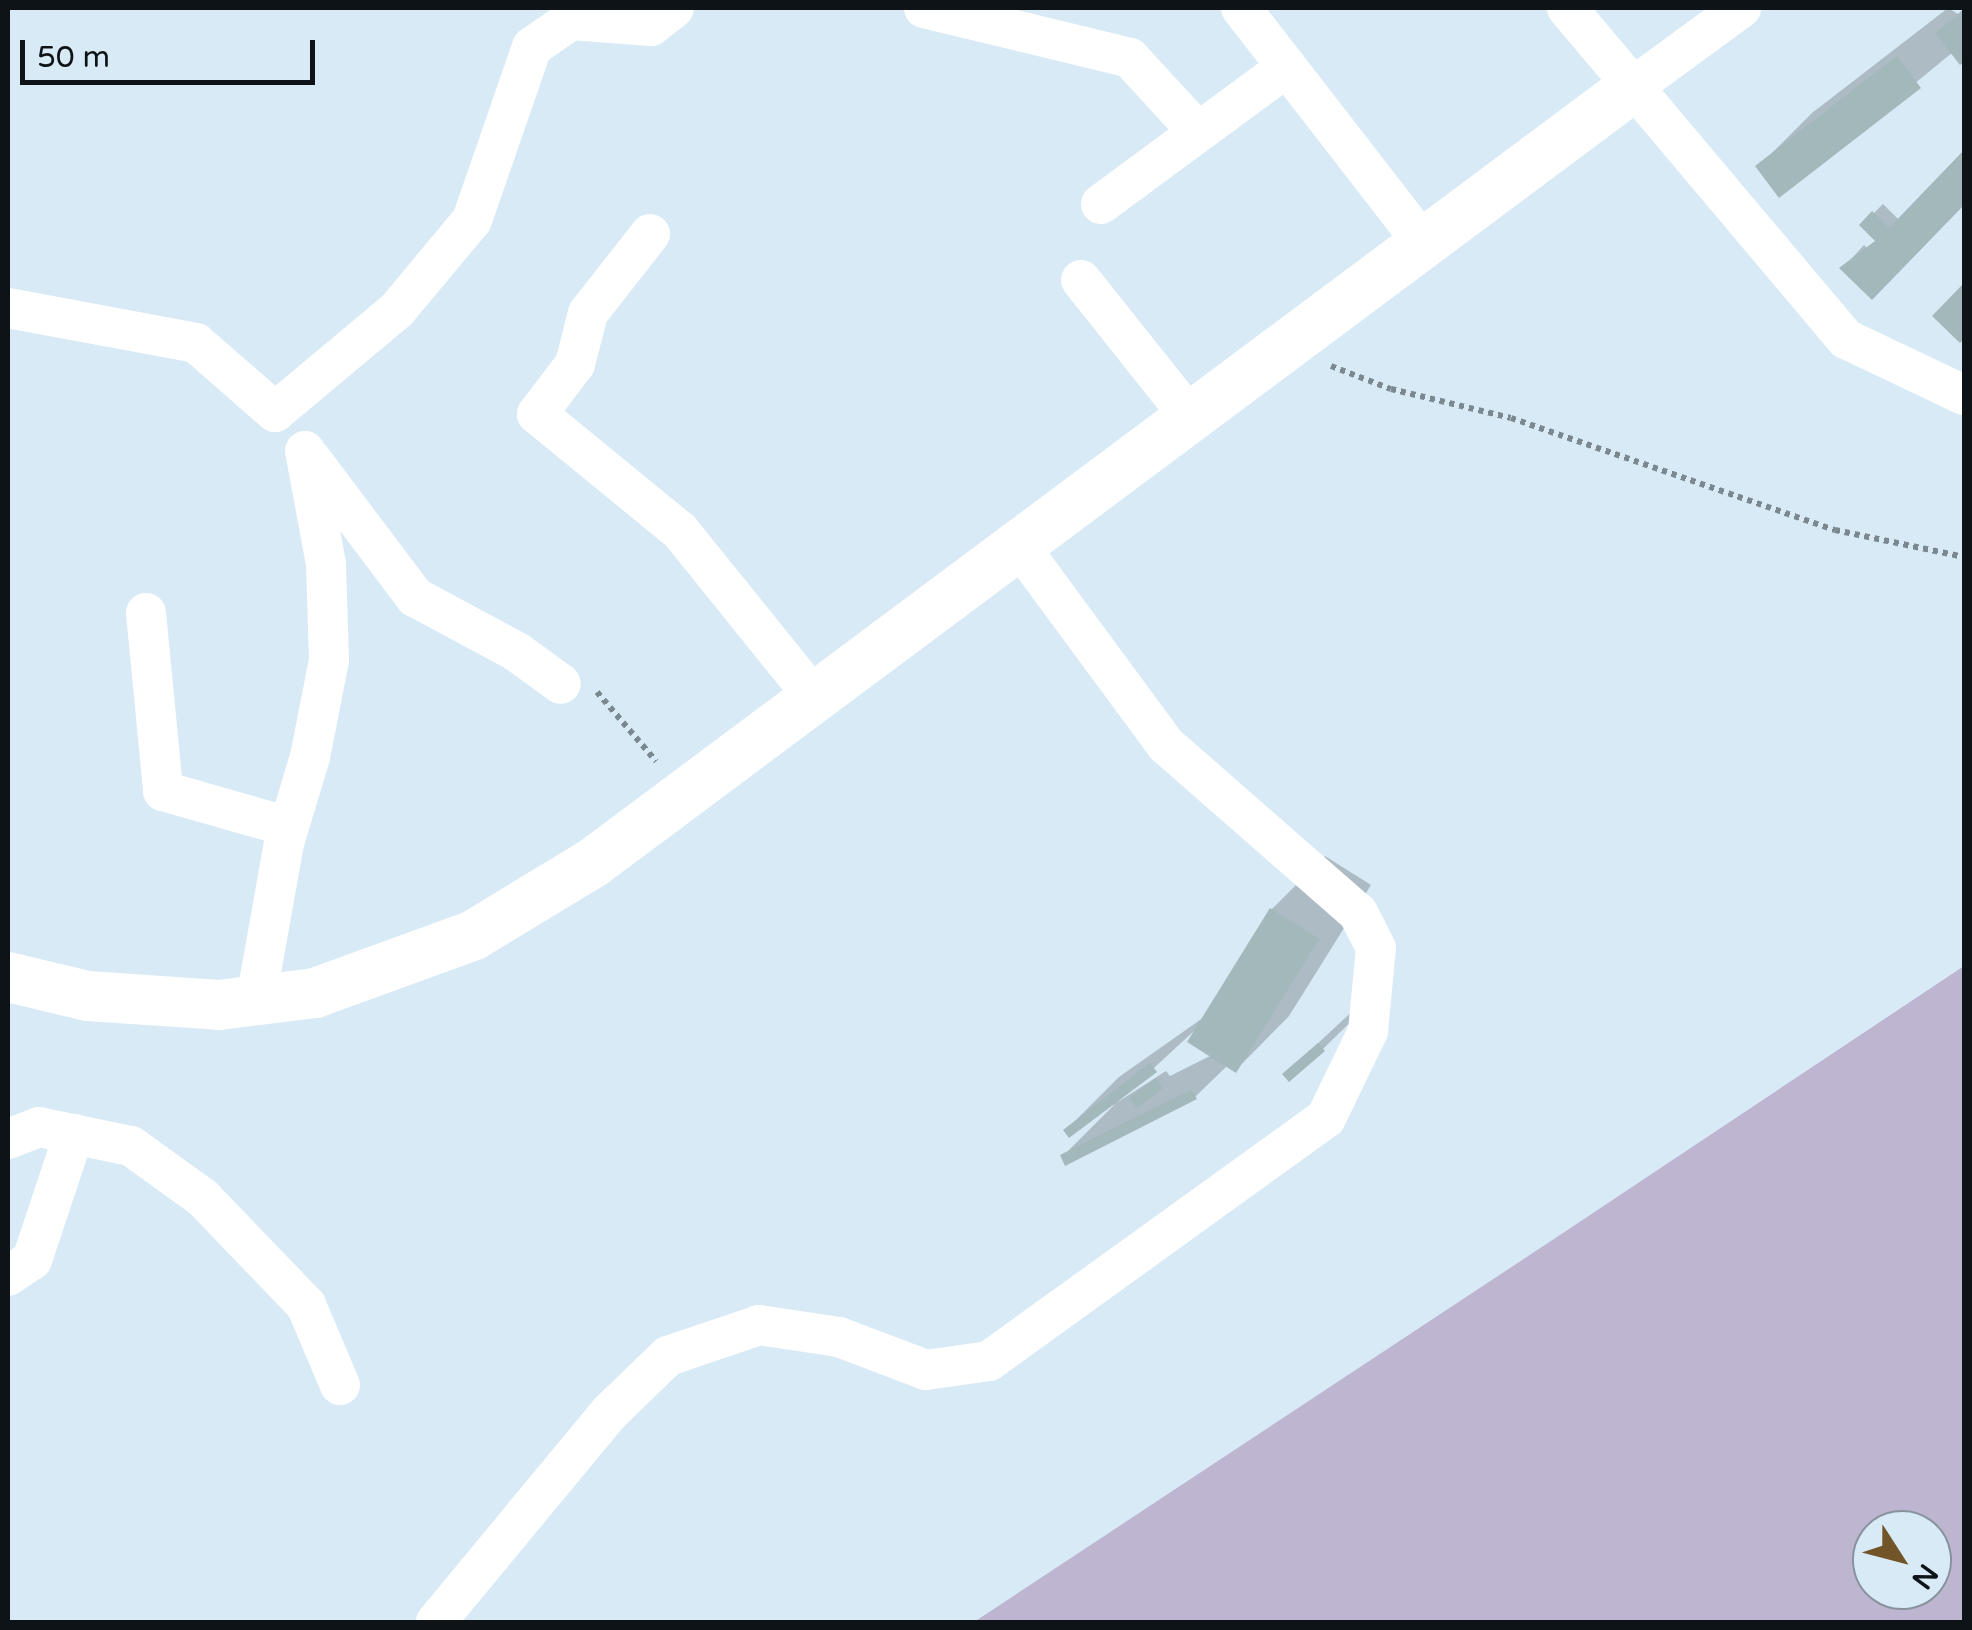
<!DOCTYPE html>
<html>
<head>
<meta charset="utf-8">
<style>
	body { margin:0 }
	#map { position:relative; width:1972px; height:1630px; overflow:hidden; background:#d8eaf6; font-family:"Varela Round",sans-serif }
	div>[style] { position:absolute }
	.green>* { inset:0; background:#beb5d1 }
	.shadow>* { inset:0; background:#0003 }
	.building>* { inset:0; background:#a2b8ba }
	.path>* { height:6px; margin-top:-3px; transform-origin:0; background:repeating-linear-gradient(90deg,#7b8890 0 5px,transparent 0 10px) }
	.minor>* { height:40px; margin:-20px; padding:0 20px; transform-origin:20px; border-radius:20px; background:#fff }
	.tertiary>* { height:50px; margin:-25px; padding:0 25px; transform-origin:25px; border-radius:25px; background:#fff }
	span { translate:-50% -50%; white-space:nowrap; text-align:center; line-height:1.15; -webkit-text-stroke:8px #d8eaf6; paint-order:stroke }
	.frame { position:absolute; inset:0; border:10px solid #0d1317; pointer-events:none }
	.north { position:absolute; left:1852px; top:1510px; width:100px; height:100px; box-sizing:border-box; background:#d8eaf6; border:2px solid #87949d; border-radius:50%; rotate:126deg; font-size:28px; font-weight:700; line-height:40px; text-align:center; color:#0d1317 }
	.north::after { content:''; display:block; margin:auto; width:35px; height:45px; background:#715428; clip-path:polygon(50% 0,100% 100%,50% 72%,0 100%) }
	.scale { position:absolute; left:20px; top:40px; width:295px; height:45px; box-sizing:border-box; border:5px solid #0d1317; border-top:0; padding-left:12px; font-size:30px; line-height:35px; white-space:nowrap; color:#0d1317; -webkit-text-stroke:8px #d8eaf6; paint-order:stroke }
</style>
</head>
<body>
<div id="map">
	<div class="green">
		<div style="clip-path:polygon(evenodd,1964px 966px,1964px 1622px,974px 1622px,1563px 1233px,1964px 966px,1872px 1530px,1932px 1530px,1932px 1590px,1872px 1590px,1872px 1530px)"></div>
	</div>
	<div class="shadow">
		<div style="clip-path:polygon(1948px 8px,1958px 14px,1964px 8px,1964px 58px,1953px 52px,1780px 194px,1759px 166px,1812px 113px)"></div>
		<div style="clip-path:polygon(1964px 154px,1964px 203px,1872px 296px,1843px 268px,1864px 245px,1869px 250px,1885px 228px,1862px 225px,1883px 204px,1899px 220px)"></div>
		<div style="clip-path:polygon(evenodd,1325px 856px,1371px 885px,1289px 1016px,1236px 1070px,1228px 1065px,1195px 1097px,1063px 1156px,1115px 1104px,1066px 1130px,1119px 1077px,1207px 1015px,1272px 909px,1325px 856px,1195px 1030px,1212px 1055px,1170px 1076px,1166px 1071px,1116px 1103px,1195px 1030px)"></div>
		<div style="clip-path:polygon(1373px 992px,1377px 996px,1323px 1049px,1285px 1074px)"></div>
	</div>
	<div class="building">
		<div style="clip-path:polygon(1964px 11px,1964px 62px,1960px 65px,1935px 33px)"></div>
		<div style="clip-path:polygon(1897px 56px,1921px 88px,1779px 198px,1755px 166px)"></div>
		<div style="clip-path:polygon(1964px 150px,1964px 205px,1872px 300px,1839px 268px,1875px 241px,1859px 225px,1872px 211px,1889px 228px)"></div>
		<div style="clip-path:polygon(1964px 283px,1964px 339px,1960px 343px,1932px 316px)"></div>
		<div style="clip-path:polygon(1270px 908px,1319px 939px,1236px 1073px,1187px 1042px)"></div>
		<div style="clip-path:polygon(1318px 1043px,1325px 1051px,1289px 1082px,1282px 1074px)"></div>
		<div style="clip-path:polygon(1150px 1063px,1157px 1072px,1069px 1138px,1063px 1130px)"></div>
		<div style="clip-path:polygon(1156px 1078px,1163px 1088px,1137px 1108px,1129px 1098px)"></div>
		<div style="clip-path:polygon(1191px 1090px,1197px 1099px,1065px 1166px,1060px 1155px)"></div>
	</div>
	<div class="path">
		<div style="left:1331px;top:366px;width:64px;rotate:21deg"></div>
		<div style="left:1391px;top:389px;width:123px;rotate:13.6deg"></div>
		<div style="left:1511px;top:418px;width:343px;rotate:19.1deg"></div>
		<div style="left:1835px;top:530px;width:132px;rotate:11.8deg"></div>
		<div style="left:597px;top:692px;width:91px;rotate:49.5deg"></div>
	</div>
	<div class="minor">
		<div style="left:924px;top:8px;width:212px;rotate:13.6deg"></div>
		<div style="left:1130px;top:58px;width:100px;rotate:47.4deg"></div>
		<div style="left:1241px;top:8px;width:297px;rotate:52.2deg"></div>
		<div style="left:1567px;top:8px;width:433px;rotate:49.9deg"></div>
		<div style="left:1846px;top:339px;width:131px;rotate:25.4deg"></div>
		<div style="left:1633px;top:87px;width:134px;rotate:-36.2deg"></div>
		<div style="left:1101px;top:204px;width:231px;rotate:-36.4deg"></div>
		<div style="left:650px;top:234px;width:100px;rotate:128.1deg"></div>
		<div style="left:588px;top:313px;width:53px;rotate:104.3deg"></div>
		<div style="left:575px;top:364px;width:63px;rotate:127.2deg"></div>
		<div style="left:537px;top:414px;width:185px;rotate:39.3deg"></div>
		<div style="left:680px;top:531px;width:212px;rotate:51.1deg"></div>
		<div style="left:1081px;top:280px;width:175px;rotate:51.5deg"></div>
		<div style="left:8px;top:308px;width:191px;rotate:10.5deg"></div>
		<div style="left:196px;top:343px;width:105px;rotate:41.1deg"></div>
		<div style="left:275px;top:412px;width:159px;rotate:-39.9deg"></div>
		<div style="left:397px;top:310px;width:117px;rotate:-50.2deg"></div>
		<div style="left:472px;top:220px;width:183px;rotate:-70.9deg"></div>
		<div style="left:532px;top:47px;width:47px;rotate:-34.7deg"></div>
		<div style="left:571px;top:20px;width:80px;rotate:4.3deg"></div>
		<div style="left:651px;top:26px;width:29px;rotate:-38deg"></div>
		<div style="left:311px;top:459px;width:173px;rotate:53deg"></div>
		<div style="left:415px;top:597px;width:116px;rotate:28.3deg"></div>
		<div style="left:517px;top:652px;width:54px;rotate:36deg"></div>
		<div style="left:146px;top:613px;width:179px;rotate:84.5deg"></div>
		<div style="left:163px;top:791px;width:131px;rotate:15.9deg"></div>
		<div style="left:256px;top:1000px;width:159px;rotate:-79.9deg"></div>
		<div style="left:284px;top:843px;width:90px;rotate:-73.2deg"></div>
		<div style="left:310px;top:757px;width:99px;rotate:-78.9deg"></div>
		<div style="left:329px;top:660px;width:96px;rotate:-91.8deg"></div>
		<div style="left:326px;top:564px;width:115px;rotate:-100.5deg"></div>
		<div style="left:8px;top:1139px;width:33px;rotate:-21deg"></div>
		<div style="left:39px;top:1127px;width:94px;rotate:11.7deg"></div>
		<div style="left:131px;top:1146px;width:89px;rotate:35.8deg"></div>
		<div style="left:203px;top:1198px;width:149px;rotate:46.1deg"></div>
		<div style="left:306px;top:1305px;width:87px;rotate:67deg"></div>
		<div style="left:8px;top:1276px;width:29px;rotate:-34deg"></div>
		<div style="left:32px;top:1260px;width:133px;rotate:-71.6deg"></div>
		<div style="left:436px;top:1622px;width:273px;rotate:-50.4deg"></div>
		<div style="left:610px;top:1412px;width:81px;rotate:-44deg"></div>
		<div style="left:668px;top:1356px;width:96px;rotate:-18.8deg"></div>
		<div style="left:759px;top:1325px;width:81px;rotate:8.5deg"></div>
		<div style="left:839px;top:1337px;width:93px;rotate:20.8deg"></div>
		<div style="left:926px;top:1370px;width:64px;rotate:-8.1deg"></div>
		<div style="left:989px;top:1361px;width:415px;rotate:-35.8deg"></div>
		<div style="left:1326px;top:1118px;width:97px;rotate:-64.2deg"></div>
		<div style="left:1368px;top:1031px;width:83px;rotate:-84.5deg"></div>
		<div style="left:1376px;top:948px;width:39px;rotate:-117deg"></div>
		<div style="left:1358px;top:913px;width:255px;rotate:-138.8deg"></div>
		<div style="left:1166px;top:745px;width:250px;rotate:-126.4deg"></div>
	</div>
	<div class="tertiary">
		<div style="left:8px;top:977px;width:82px;rotate:13.4deg"></div>
		<div style="left:88px;top:996px;width:131px;rotate:3.9deg"></div>
		<div style="left:219px;top:1005px;width:97px;rotate:-7.1deg"></div>
		<div style="left:315px;top:993px;width:169px;rotate:-20deg"></div>
		<div style="left:474px;top:935px;width:140px;rotate:-31.3deg"></div>
		<div style="left:594px;top:862px;width:1296px;rotate:-36.72deg"></div>
	</div>
	<div class="frame"></div>
	<div class="north">N</div>
	<div class="scale">50 m</div>
</div>
</body>
</html>
